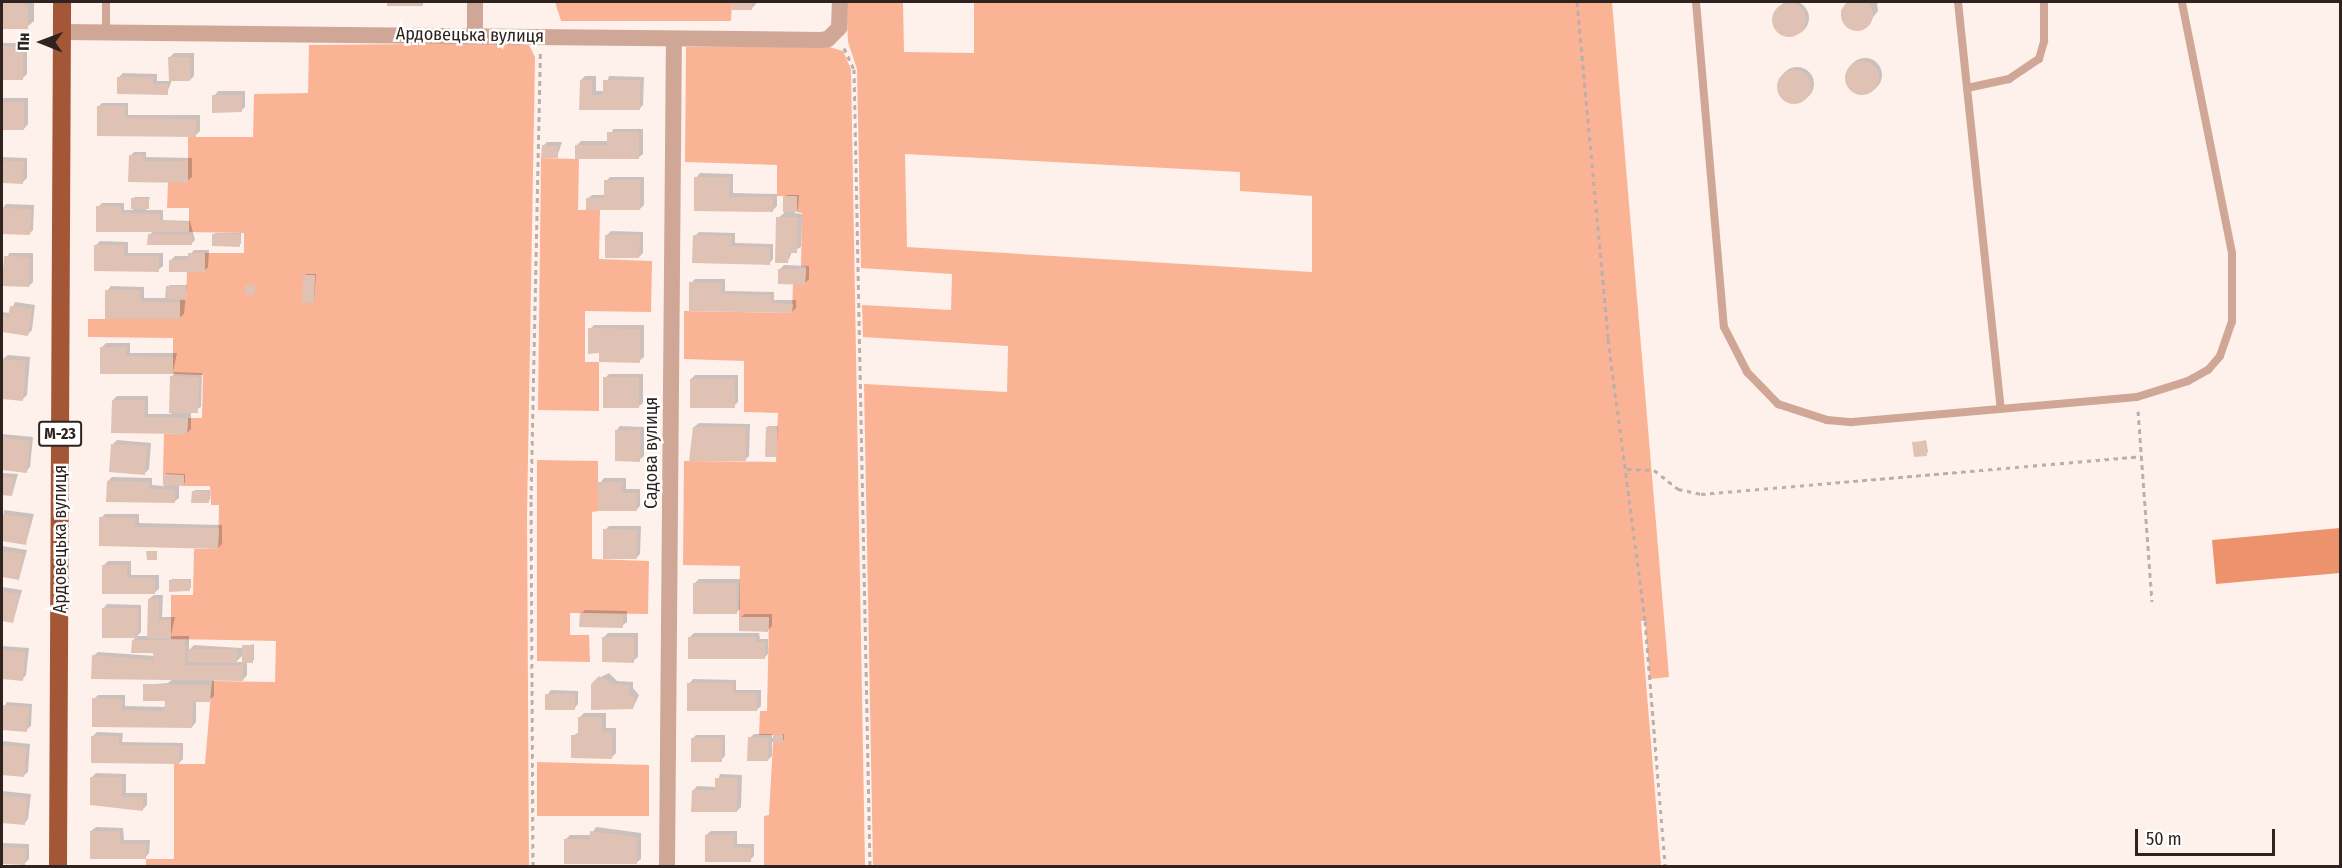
<!DOCTYPE html>
<html>
<head>
<meta charset="utf-8">
<style>
	body { margin:0 }
	#map { position:relative; width:2342px; height:868px; overflow:hidden; background:#fef1ec; font-family:"Fira Sans Condensed",sans-serif }
	div>[style] { position:absolute }
	.green>* { inset:0; background:#fbb395 }
	.water>* { inset:0; background:#ec926c }
	.shadow>* { inset:0; background:#0003 }
	.round { border-radius:50% }
	.building>* { inset:0; background:#e0c2b5 }
	.path>* { height:3px; margin-top:-1.5px; transform-origin:0; background:repeating-linear-gradient(90deg,#bbafaa 0 4.5px,transparent 0 9px) }
	.service>* { height:8px; margin:-4px; padding:0 4px; transform-origin:4px; border-radius:4px; background:#d0a796 }
	.minor>* { height:16px; margin:-8px; padding:0 8px; transform-origin:8px; border-radius:8px; background:#d0a796 }
	.trunk>* { height:18px; margin:-9px; padding:0 9px; transform-origin:9px; border-radius:9px; background:#a45736 }
	span { translate:-50% -50%; white-space:nowrap; text-align:center; line-height:1.15; -webkit-text-stroke:5px #fff; paint-order:stroke }
	.shield-label span { padding:2px 4px; background:#fff; border:2px solid; border-radius:4px; -webkit-text-stroke-width:0 }
	.shield-label { font-size:16px; color:#2f231f; font-weight:700 }
	.street-label { font-size:18px; color:#2f231f }
	.frame { position:absolute; inset:0; border:3px solid #2f231f; pointer-events:none }
	.north { position:absolute; left:12px; top:12px; width:60px; height:60px; -webkit-text-stroke:4px #fff; paint-order:stroke; rotate:271deg; font-size:16px; font-weight:700; line-height:24px; text-align:center; color:#2f231f }
	.north::after { content:''; display:block; margin:auto; width:21px; height:27px; background:#2f231f; clip-path:polygon(50% 0,100% 100%,50% 72%,0 100%) }
	.scale { position:absolute; left:2135px; top:829px; width:140px; height:27px; box-sizing:border-box; border:3px solid #2f231f; border-top:0; padding-left:8px; font-size:18px; line-height:21px; white-space:nowrap; color:#2f231f; -webkit-text-stroke:4px #fff; paint-order:stroke }
</style>
</head>
<body>
<div id="map">
	<div class="green">
		<div style="clip-path:polygon(555px 2px,732px 2px,731px 21px,561px 21px)"></div>
		<div style="clip-path:polygon(evenodd,846px 2px,903px 2px,904px 52px,974px 53px,974px 2px,1612px 2px,1669px 677px,1650px 679px,1645px 621px,1641px 621px,1661px 866px,873px 866px,864px 384px,1007px 392px,1008px 346px,863px 337px,862px 305px,951px 310px,952px 274px,861px 268px,857px 69px,848px 42px,846px 2px,905px 154px,1240px 172px,1240px 191px,1312px 196px,1312px 272px,907px 247px,905px 154px)"></div>
		<div style="clip-path:polygon(528px 43px,535px 57px,527px 516px,529px 866px,146px 866px,146px 859px,174px 859px,174px 764px,205px 764px,212px 681px,275px 682px,276px 641px,171px 639px,171px 595px,193px 595px,194px 549px,218px 549px,219px 505px,211px 505px,210px 486px,184px 486px,163px 474px,164px 434px,187px 434px,188px 418px,202px 418px,203px 375px,173px 374px,173px 338px,88px 337px,88px 319px,180px 319px,180px 299px,186px 299px,187px 272px,205px 272px,205px 253px,244px 253px,244px 233px,189px 232px,189px 208px,167px 208px,168px 182px,188px 182px,188px 137px,253px 137px,254px 94px,308px 93px,309px 45px)"></div>
		<div style="clip-path:polygon(826px 46px,843px 51px,851px 69px,865px 866px,758px 866px,764px 865px,764px 816px,769px 815px,773px 743px,783px 743px,783px 735px,759px 735px,760px 711px,767px 711px,769px 618px,739px 617px,740px 566px,683px 565px,684px 461px,776px 462px,778px 413px,744px 412px,744px 361px,684px 359px,684px 311px,792px 313px,793px 284px,805px 284px,806px 267px,801px 266px,802px 213px,797px 212px,797px 196px,777px 196px,777px 165px,685px 162px,686px 47px)"></div>
		<div style="clip-path:polygon(541px 158px,579px 159px,578px 210px,600px 210px,599px 259px,652px 261px,651px 312px,585px 311px,585px 362px,599px 362px,599px 411px,538px 410px)"></div>
		<div style="clip-path:polygon(537px 460px,598px 461px,598px 511px,592px 512px,592px 559px,649px 561px,648px 614px,570px 613px,570px 635px,589px 635px,590px 662px,537px 661px)"></div>
		<div style="clip-path:polygon(537px 762px,649px 765px,649px 816px,537px 816px)"></div>
	</div>
	<div class="water">
		<div style="clip-path:polygon(2340px 528px,2340px 573px,2216px 584px,2212px 540px)"></div>
	</div>
	<div class="shadow">
		<div class="round" style="left:1775px;top:1px;width:34px;height:34px"></div>
		<div style="clip-path:polygon(2px 2px,34px 2px,34px 21px,27px 27px,2px 27px)"></div>
		<div style="clip-path:polygon(388px 2px,425px 2px,388px 5px)"></div>
		<div style="clip-path:polygon(734px 2px,756px 2px,756px 4px,752px 8px,733px 8px)"></div>
		<div style="clip-path:polygon(1848px 2px,1877px 2px,1878px 11px,1867px 25px,1857px 29px,1843px 20px,1841px 11px)"></div>
		<div style="clip-path:polygon(2px 43px,27px 43px,27px 74px,23px 78px,2px 78px)"></div>
		<div style="clip-path:polygon(174px 53px,194px 53px,194px 76px,190px 80px,172px 80px,167px 93px,118px 78px,123px 73px,157px 74px,157px 81px,170px 81px,170px 57px)"></div>
		<div class="round" style="left:1848px;top:58px;width:34px;height:34px"></div>
		<div class="round" style="left:1780px;top:67px;width:34px;height:34px"></div>
		<div style="clip-path:polygon(585px 76px,596px 76px,596px 91px,604px 91px,609px 76px,644px 77px,643px 105px,639px 109px,581px 108px,581px 80px)"></div>
		<div style="clip-path:polygon(218px 91px,245px 91px,245px 107px,241px 111px,214px 96px)"></div>
		<div style="clip-path:polygon(2px 98px,28px 98px,28px 124px,24px 129px,2px 129px)"></div>
		<div style="clip-path:polygon(102px 103px,128px 103px,128px 115px,200px 115px,200px 131px,196px 135px,98px 135px,98px 107px)"></div>
		<div style="clip-path:polygon(613px 129px,643px 129px,643px 154px,638px 158px,577px 145px,581px 141px,609px 141px)"></div>
		<div style="clip-path:polygon(547px 142px,562px 142px,557px 157px,543px 146px)"></div>
		<div style="clip-path:polygon(134px 152px,146px 152px,146px 157px,192px 158px,192px 177px,187px 181px,130px 156px)"></div>
		<div style="clip-path:polygon(2px 157px,27px 158px,27px 178px,23px 182px,2px 182px)"></div>
		<div style="clip-path:polygon(700px 173px,733px 174px,733px 193px,777px 194px,777px 206px,772px 211px,695px 210px,696px 178px)"></div>
		<div style="clip-path:polygon(610px 177px,644px 177px,644px 205px,640px 209px,587px 199px,592px 195px,605px 195px,606px 181px)"></div>
		<div style="clip-path:polygon(786px 195px,799px 195px,798px 209px,794px 213px,802px 214px,801px 247px,792px 252px,788px 261px,778px 218px,784px 213px)"></div>
		<div style="clip-path:polygon(134px 197px,150px 197px,146px 210px,163px 210px,163px 220px,190px 221px,195px 240px,191px 244px,149px 235px,154px 231px,98px 207px,102px 203px,124px 203px,124px 210px,133px 210px)"></div>
		<div style="clip-path:polygon(6px 204px,34px 205px,33px 230px,29px 234px,2px 233px,2px 209px)"></div>
		<div style="clip-path:polygon(611px 231px,643px 232px,643px 253px,639px 257px,607px 235px)"></div>
		<div style="clip-path:polygon(699px 232px,735px 233px,735px 243px,773px 244px,773px 259px,769px 264px,695px 236px)"></div>
		<div style="clip-path:polygon(215px 233px,241px 233px,241px 244px,214px 234px)"></div>
		<div style="clip-path:polygon(100px 241px,128px 242px,128px 253px,163px 253px,163px 266px,158px 270px,95px 246px)"></div>
		<div style="clip-path:polygon(194px 250px,209px 250px,208px 267px,204px 271px,171px 260px,175px 256px,189px 256px)"></div>
		<div style="clip-path:polygon(9px 253px,33px 253px,33px 282px,29px 286px,2px 283px,2px 267px,5px 268px)"></div>
		<div style="clip-path:polygon(784px 265px,809px 266px,809px 279px,805px 283px,780px 269px)"></div>
		<div style="clip-path:polygon(306px 274px,316px 274px,314px 302px,304px 276px)"></div>
		<div style="clip-path:polygon(695px 279px,725px 279px,725px 291px,774px 292px,774px 300px,796px 300px,796px 308px,792px 312px,690px 310px,691px 283px)"></div>
		<div style="clip-path:polygon(169px 285px,187px 285px,184px 314px,179px 318px,107px 291px,111px 286px,144px 287px,144px 298px,167px 298px)"></div>
		<div style="clip-path:polygon(15px 302px,35px 305px,32px 330px,28px 334px,2px 331px,2px 312px,10px 313px)"></div>
		<div style="clip-path:polygon(594px 325px,644px 325px,644px 357px,639px 361px,600px 352px,590px 329px)"></div>
		<div style="clip-path:polygon(106px 343px,130px 343px,130px 353px,177px 353px,173px 372px,202px 373px,201px 407px,191px 412px,191px 429px,187px 433px,113px 432px,113px 400px,117px 396px,148px 396px,148px 414px,171px 414px,171px 377px,175px 373px,101px 373px,102px 347px)"></div>
		<div style="clip-path:polygon(8px 355px,30px 357px,27px 395px,23px 399px,2px 398px,3px 359px)"></div>
		<div style="clip-path:polygon(609px 374px,643px 374px,643px 403px,638px 407px,605px 378px)"></div>
		<div style="clip-path:polygon(695px 375px,738px 375px,738px 402px,734px 406px,691px 379px)"></div>
		<div style="clip-path:polygon(699px 423px,750px 424px,749px 456px,745px 460px,694px 427px)"></div>
		<div style="clip-path:polygon(620px 426px,644px 427px,644px 456px,639px 460px,616px 431px)"></div>
		<div style="clip-path:polygon(769px 426px,778px 426px,776px 456px,767px 427px)"></div>
		<div style="clip-path:polygon(2px 434px,33px 437px,30px 467px,26px 471px,2px 469px)"></div>
		<div style="clip-path:polygon(117px 440px,151px 443px,149px 469px,144px 474px,113px 444px)"></div>
		<div style="clip-path:polygon(1926px 440px,1928px 452px,1926px 454px,1914px 443px)"></div>
		<div style="clip-path:polygon(2px 473px,18px 474px,12px 495px,2px 494px)"></div>
		<div style="clip-path:polygon(166px 473px,185px 474px,185px 483px,179px 484px,179px 498px,174px 502px,108px 481px,112px 477px,152px 478px,152px 485px,164px 486px)"></div>
		<div style="clip-path:polygon(604px 478px,626px 478px,626px 489px,640px 489px,640px 506px,636px 510px,600px 483px)"></div>
		<div style="clip-path:polygon(195px 490px,210px 490px,210px 500px,193px 492px)"></div>
		<div style="clip-path:polygon(4px 510px,34px 514px,26px 543px,2px 540px)"></div>
		<div style="clip-path:polygon(105px 514px,139px 514px,139px 523px,222px 525px,222px 544px,218px 548px,100px 544px,101px 518px)"></div>
		<div style="clip-path:polygon(609px 526px,641px 526px,640px 554px,636px 558px,605px 530px)"></div>
		<div style="clip-path:polygon(2px 546px,27px 550px,19px 579px,2px 576px)"></div>
		<div style="clip-path:polygon(108px 561px,131px 561px,131px 575px,159px 575px,159px 589px,154px 593px,103px 566px)"></div>
		<div style="clip-path:polygon(172px 579px,191px 579px,191px 588px,170px 581px)"></div>
		<div style="clip-path:polygon(699px 579px,740px 579px,740px 609px,736px 613px,695px 583px)"></div>
		<div style="clip-path:polygon(2px 587px,22px 590px,13px 622px,2px 620px)"></div>
		<div style="clip-path:polygon(evenodd,154px 595px,163px 595px,162px 617px,175px 617px,171px 636px,189px 636px,189px 650px,194px 645px,241px 648px,254px 644px,254px 660px,247px 662px,247px 675px,243px 680px,214px 679px,214px 696px,209px 700px,196px 700px,196px 722px,192px 727px,93px 725px,94px 699px,98px 695px,125px 695px,125px 706px,166px 707px,166px 700px,144px 685px,168px 683px,173px 679px,93px 656px,98px 652px,155px 656px,155px 652px,133px 640px,137px 636px,103px 609px,107px 604px,141px 605px,141px 632px,137px 636px,149px 636px,149px 599px,154px 595px,244px 654px,243px 662px,236px 662px,244px 654px)"></div>
		<div style="clip-path:polygon(585px 610px,627px 611px,627px 622px,622px 626px,581px 614px)"></div>
		<div style="clip-path:polygon(745px 614px,772px 614px,772px 626px,768px 630px,740px 618px)"></div>
		<div style="clip-path:polygon(608px 633px,638px 633px,638px 657px,633px 661px,604px 637px)"></div>
		<div style="clip-path:polygon(694px 633px,759px 633px,760px 639px,768px 639px,768px 654px,764px 658px,690px 637px)"></div>
		<div style="clip-path:polygon(2px 646px,29px 648px,26px 675px,22px 680px,2px 678px)"></div>
		<div style="clip-path:polygon(609px 673px,617px 681px,633px 682px,633px 688px,639px 695px,633px 708px,592px 709px,595px 680px)"></div>
		<div style="clip-path:polygon(693px 679px,736px 680px,736px 690px,761px 690px,761px 706px,757px 710px,689px 684px)"></div>
		<div style="clip-path:polygon(551px 690px,578px 691px,578px 704px,574px 709px,547px 695px)"></div>
		<div style="clip-path:polygon(7px 702px,32px 704px,31px 726px,26px 730px,2px 728px,2px 711px)"></div>
		<div style="clip-path:polygon(584px 713px,606px 713px,606px 728px,616px 728px,616px 753px,611px 758px,572px 736px,580px 732px,580px 717px)"></div>
		<div style="clip-path:polygon(97px 732px,123px 733px,122px 742px,183px 743px,183px 759px,179px 763px,93px 761px,93px 736px)"></div>
		<div style="clip-path:polygon(754px 734px,772px 734px,772px 738px,784px 734px,784px 740px,772px 742px,772px 756px,768px 760px,750px 738px)"></div>
		<div style="clip-path:polygon(696px 735px,725px 735px,725px 756px,721px 760px,692px 739px)"></div>
		<div style="clip-path:polygon(2px 741px,30px 744px,28px 772px,23px 776px,2px 774px)"></div>
		<div style="clip-path:polygon(96px 773px,126px 774px,126px 793px,147px 793px,147px 805px,143px 809px,91px 804px,92px 777px)"></div>
		<div style="clip-path:polygon(720px 774px,742px 775px,741px 807px,737px 811px,693px 791px,697px 786px,716px 787px)"></div>
		<div style="clip-path:polygon(2px 791px,31px 794px,28px 819px,24px 824px,2px 821px)"></div>
		<div style="clip-path:polygon(96px 827px,123px 828px,124px 840px,150px 840px,149px 853px,145px 858px,91px 831px)"></div>
		<div style="clip-path:polygon(596px 827px,641px 833px,641px 859px,636px 863px,566px 839px,570px 835px,591px 835px)"></div>
		<div style="clip-path:polygon(711px 831px,737px 831px,737px 844px,754px 844px,754px 856px,750px 860px,706px 835px)"></div>
		<div style="clip-path:polygon(2px 843px,29px 844px,29px 859px,24px 864px,2px 863px)"></div>
	</div>
	<div class="building">
		<div class="round" style="left:1841px;top:-1px;width:32px;height:32px"></div>
		<div style="clip-path:polygon(2px 2px,23px 2px,28px 7px,28px 29px,2px 29px)"></div>
		<div style="clip-path:polygon(387px 2px,423px 2px,423px 6px,387px 6px)"></div>
		<div style="clip-path:polygon(732px 2px,752px 2px,752px 10px,732px 10px)"></div>
		<div class="round" style="left:1772px;top:3px;width:34px;height:34px"></div>
		<div style="clip-path:polygon(2px 46px,23px 47px,23px 80px,2px 80px)"></div>
		<div style="clip-path:polygon(168px 57px,190px 57px,190px 81px,169px 81px)"></div>
		<div class="round" style="left:1845px;top:61px;width:34px;height:34px"></div>
		<div class="round" style="left:1777px;top:70px;width:34px;height:34px"></div>
		<div style="clip-path:polygon(117px 77px,153px 77px,153px 84px,168px 84px,168px 95px,117px 94px)"></div>
		<div style="clip-path:polygon(580px 80px,592px 80px,592px 95px,603px 95px,603px 80px,640px 80px,640px 110px,579px 110px)"></div>
		<div style="clip-path:polygon(212px 95px,242px 95px,242px 112px,212px 113px)"></div>
		<div style="clip-path:polygon(2px 102px,24px 102px,24px 130px,2px 130px)"></div>
		<div style="clip-path:polygon(97px 106px,125px 106px,125px 118px,196px 119px,196px 137px,97px 136px)"></div>
		<div style="clip-path:polygon(607px 132px,639px 132px,639px 159px,575px 159px,575px 145px,607px 145px)"></div>
		<div style="clip-path:polygon(542px 145px,558px 146px,558px 158px,541px 158px)"></div>
		<div style="clip-path:polygon(129px 155px,143px 155px,143px 161px,188px 161px,188px 183px,128px 182px)"></div>
		<div style="clip-path:polygon(2px 161px,24px 161px,23px 184px,2px 183px)"></div>
		<div style="clip-path:polygon(694px 177px,730px 177px,729px 197px,773px 197px,773px 212px,694px 211px)"></div>
		<div style="clip-path:polygon(604px 180px,640px 180px,640px 210px,586px 210px,586px 198px,604px 198px)"></div>
		<div style="clip-path:polygon(783px 196px,797px 196px,797px 212px,783px 212px)"></div>
		<div style="clip-path:polygon(131px 198px,149px 198px,149px 209px,131px 209px)"></div>
		<div style="clip-path:polygon(96px 206px,121px 206px,121px 213px,159px 214px,160px 221px,189px 222px,189px 232px,96px 232px)"></div>
		<div style="clip-path:polygon(2px 208px,31px 209px,30px 235px,2px 234px)"></div>
		<div style="clip-path:polygon(776px 217px,798px 217px,797px 253px,788px 253px,788px 263px,775px 263px)"></div>
		<div style="clip-path:polygon(148px 234px,192px 235px,192px 245px,147px 245px)"></div>
		<div style="clip-path:polygon(212px 234px,240px 234px,240px 247px,212px 246px)"></div>
		<div style="clip-path:polygon(605px 235px,640px 235px,639px 258px,605px 258px)"></div>
		<div style="clip-path:polygon(693px 235px,732px 236px,731px 246px,770px 247px,770px 265px,692px 263px)"></div>
		<div style="clip-path:polygon(94px 245px,124px 245px,124px 256px,159px 256px,159px 272px,94px 271px)"></div>
		<div style="clip-path:polygon(188px 253px,205px 253px,205px 272px,169px 272px,169px 260px,188px 260px)"></div>
		<div style="clip-path:polygon(4px 256px,30px 257px,29px 287px,2px 286px)"></div>
		<div style="clip-path:polygon(778px 269px,806px 269px,805px 285px,778px 284px)"></div>
		<div style="clip-path:polygon(303px 275px,315px 275px,314px 303px,302px 303px)"></div>
		<div style="clip-path:polygon(689px 282px,722px 283px,721px 294px,771px 295px,771px 303px,793px 304px,792px 313px,689px 311px)"></div>
		<div style="clip-path:polygon(245px 285px,255px 285px,255px 295px,245px 295px)"></div>
		<div style="clip-path:polygon(166px 286px,186px 286px,186px 300px,165px 299px)"></div>
		<div style="clip-path:polygon(105px 290px,140px 290px,141px 302px,180px 302px,180px 319px,105px 319px)"></div>
		<div style="clip-path:polygon(10px 306px,32px 309px,28px 336px,2px 332px,2px 316px,8px 317px)"></div>
		<div style="clip-path:polygon(588px 328px,640px 329px,640px 363px,599px 362px,599px 353px,588px 354px)"></div>
		<div style="clip-path:polygon(100px 347px,126px 347px,126px 356px,173px 357px,173px 374px,100px 374px)"></div>
		<div style="clip-path:polygon(2px 359px,26px 361px,23px 401px,2px 399px)"></div>
		<div style="clip-path:polygon(170px 376px,199px 377px,198px 413px,169px 413px)"></div>
		<div style="clip-path:polygon(603px 377px,639px 377px,639px 408px,603px 408px)"></div>
		<div style="clip-path:polygon(690px 379px,734px 379px,735px 408px,690px 408px)"></div>
		<div style="clip-path:polygon(112px 400px,145px 400px,145px 417px,188px 418px,187px 434px,111px 433px)"></div>
		<div style="clip-path:polygon(693px 427px,746px 427px,746px 461px,689px 461px)"></div>
		<div style="clip-path:polygon(766px 427px,777px 427px,777px 457px,765px 457px)"></div>
		<div style="clip-path:polygon(615px 430px,640px 430px,640px 462px,615px 461px)"></div>
		<div style="clip-path:polygon(2px 438px,30px 441px,27px 473px,2px 470px)"></div>
		<div style="clip-path:polygon(1925px 441px,1927px 456px,1914px 457px,1912px 442px)"></div>
		<div style="clip-path:polygon(111px 444px,147px 446px,145px 475px,109px 472px)"></div>
		<div style="clip-path:polygon(163px 474px,184px 475px,184px 486px,163px 485px)"></div>
		<div style="clip-path:polygon(2px 477px,14px 478px,12px 496px,2px 495px)"></div>
		<div style="clip-path:polygon(107px 481px,149px 482px,149px 489px,175px 490px,175px 503px,106px 502px)"></div>
		<div style="clip-path:polygon(598px 482px,622px 482px,622px 493px,637px 493px,637px 511px,598px 511px)"></div>
		<div style="clip-path:polygon(192px 491px,209px 491px,209px 503px,191px 503px)"></div>
		<div style="clip-path:polygon(2px 514px,30px 518px,26px 545px,2px 541px)"></div>
		<div style="clip-path:polygon(99px 517px,136px 518px,135px 527px,219px 528px,218px 549px,99px 546px)"></div>
		<div style="clip-path:polygon(603px 529px,637px 530px,637px 559px,603px 559px)"></div>
		<div style="clip-path:polygon(2px 551px,23px 554px,19px 580px,2px 577px)"></div>
		<div style="clip-path:polygon(146px 551px,157px 551px,157px 560px,147px 560px)"></div>
		<div style="clip-path:polygon(102px 565px,127px 565px,127px 578px,155px 578px,155px 594px,102px 594px)"></div>
		<div style="clip-path:polygon(169px 580px,190px 580px,190px 591px,169px 592px)"></div>
		<div style="clip-path:polygon(693px 583px,737px 583px,737px 614px,693px 614px)"></div>
		<div style="clip-path:polygon(2px 591px,19px 594px,13px 623px,2px 621px)"></div>
		<div style="clip-path:polygon(148px 599px,159px 599px,159px 620px,171px 620px,171px 639px,147px 638px)"></div>
		<div style="clip-path:polygon(102px 608px,138px 608px,138px 638px,102px 638px)"></div>
		<div style="clip-path:polygon(580px 613px,623px 614px,623px 628px,579px 627px)"></div>
		<div style="clip-path:polygon(739px 617px,769px 617px,768px 632px,739px 631px)"></div>
		<div style="clip-path:polygon(602px 637px,634px 637px,634px 663px,602px 662px)"></div>
		<div style="clip-path:polygon(688px 637px,756px 637px,756px 642px,765px 642px,765px 659px,688px 659px)"></div>
		<div style="clip-path:polygon(132px 640px,185px 640px,185px 665px,243px 665px,243px 681px,91px 679px,92px 655px,153px 660px,153px 653px,131px 653px)"></div>
		<div style="clip-path:polygon(242px 645px,253px 645px,253px 663px,242px 663px)"></div>
		<div style="clip-path:polygon(188px 649px,237px 649px,237px 663px,188px 662px)"></div>
		<div style="clip-path:polygon(2px 650px,25px 652px,23px 681px,2px 679px)"></div>
		<div style="clip-path:polygon(599px 676px,612px 684px,630px 685px,629px 693px,635px 699px,633px 709px,591px 710px,591px 684px)"></div>
		<div style="clip-path:polygon(687px 683px,733px 683px,733px 693px,757px 693px,757px 711px,687px 711px)"></div>
		<div style="clip-path:polygon(143px 684px,210px 685px,210px 702px,193px 702px,192px 728px,92px 727px,92px 698px,122px 699px,122px 710px,164px 711px,165px 701px,143px 701px)"></div>
		<div style="clip-path:polygon(545px 694px,575px 694px,575px 710px,545px 710px)"></div>
		<div style="clip-path:polygon(2px 705px,29px 707px,27px 732px,2px 730px)"></div>
		<div style="clip-path:polygon(578px 717px,602px 717px,602px 731px,612px 732px,612px 759px,571px 758px,571px 735px,578px 735px)"></div>
		<div style="clip-path:polygon(773px 735px,783px 735px,783px 743px,773px 743px)"></div>
		<div style="clip-path:polygon(91px 736px,119px 736px,119px 745px,180px 746px,179px 764px,91px 763px)"></div>
		<div style="clip-path:polygon(748px 737px,769px 738px,768px 761px,747px 761px)"></div>
		<div style="clip-path:polygon(691px 738px,722px 738px,722px 762px,691px 762px)"></div>
		<div style="clip-path:polygon(2px 745px,27px 747px,24px 777px,2px 775px)"></div>
		<div style="clip-path:polygon(90px 777px,122px 777px,122px 797px,143px 797px,143px 811px,90px 805px)"></div>
		<div style="clip-path:polygon(715px 778px,738px 778px,737px 812px,691px 812px,692px 790px,715px 790px)"></div>
		<div style="clip-path:polygon(2px 795px,27px 798px,25px 825px,2px 823px)"></div>
		<div style="clip-path:polygon(90px 831px,120px 831px,120px 844px,146px 844px,146px 859px,90px 859px)"></div>
		<div style="clip-path:polygon(590px 831px,637px 837px,637px 864px,564px 864px,564px 839px,590px 839px)"></div>
		<div style="clip-path:polygon(734px 834px,734px 847px,751px 848px,751px 862px,705px 862px,705px 835px)"></div>
		<div style="clip-path:polygon(2px 847px,26px 848px,25px 865px,2px 864px)"></div>
	</div>
	<div class="path">
		<div style="left:1577px;top:2px;width:338px;rotate:84.7deg"></div>
		<div style="left:1608px;top:339px;width:284px;rotate:82.5deg"></div>
		<div style="left:1645px;top:621px;width:246px;rotate:85.3deg"></div>
		<div style="left:844px;top:48px;width:23px;rotate:65deg"></div>
		<div style="left:854px;top:69px;width:797px;rotate:88.85deg"></div>
		<div style="left:2138px;top:411px;width:191px;rotate:85.8deg"></div>
		<div style="left:1627px;top:469px;width:27px;rotate:2deg"></div>
		<div style="left:1654px;top:470px;width:31px;rotate:38deg"></div>
		<div style="left:1678px;top:489px;width:24px;rotate:12deg"></div>
		<div style="left:1701px;top:494px;width:442px;rotate:-4.9deg"></div>
		<div style="left:533px;top:866px;width:367px;rotate:-90.3deg"></div>
		<div style="left:531px;top:499px;width:447px;rotate:-88.8deg"></div>
	</div>
	<div class="service">
		<div style="left:106px;top:2px;width:30px;rotate:90deg"></div>
		<div style="left:1696px;top:2px;width:326px;rotate:85.1deg"></div>
		<div style="left:1724px;top:327px;width:51px;rotate:62.9deg"></div>
		<div style="left:1747px;top:372px;width:45px;rotate:45.9deg"></div>
		<div style="left:1778px;top:404px;width:52px;rotate:18.1deg"></div>
		<div style="left:1827px;top:420px;width:25px;rotate:5deg"></div>
		<div style="left:1852px;top:422px;width:286px;rotate:-5deg"></div>
		<div style="left:2137px;top:397px;width:53px;rotate:-17.4deg"></div>
		<div style="left:2188px;top:381px;width:23px;rotate:-29deg"></div>
		<div style="left:2208px;top:370px;width:18px;rotate:-49deg"></div>
		<div style="left:2220px;top:356px;width:36px;rotate:-71deg"></div>
		<div style="left:2232px;top:322px;width:69px;rotate:-90deg"></div>
		<div style="left:2232px;top:253px;width:256px;rotate:-101.3deg"></div>
		<div style="left:1958px;top:2px;width:409px;rotate:84deg"></div>
		<div style="left:1967px;top:88px;width:43px;rotate:-12.1deg"></div>
		<div style="left:2009px;top:79px;width:36px;rotate:-34deg"></div>
		<div style="left:2039px;top:59px;width:19px;rotate:-74deg"></div>
		<div style="left:2044px;top:41px;width:39px;rotate:-90deg"></div>
	</div>
	<div class="minor">
		<div style="left:475px;top:2px;width:32px;rotate:90deg"></div>
		<div style="left:62px;top:32px;width:759px;rotate:0.6deg"></div>
		<div style="left:821px;top:40px;width:7px;rotate:-8deg"></div>
		<div style="left:828px;top:39px;width:16px;rotate:-45deg"></div>
		<div style="left:839px;top:28px;width:26px;rotate:-88deg"></div>
		<div style="left:667px;top:866px;width:827px;rotate:-89.52deg"></div>
	</div>
	<div class="trunk">
		<div style="left:58px;top:866px;width:864px;rotate:-89.73deg"></div>
	</div>
	<div class="shield-label">
		<span style="left:60px;top:434px">М-23</span>
	</div>
	<div class="street-label">
		<span style="left:470px;top:35px;rotate:1deg">Ардовецька вулиця</span>
		<span style="left:651px;top:453px;rotate:-90deg">Садова вулиця</span>
		<span style="left:60px;top:539px;rotate:-90deg">Ардовецька вулиця</span>
	</div>
	<div class="frame"></div>
	<div class="north">Пн</div>
	<div class="scale">50 m</div>
</div>
</body>
</html>
